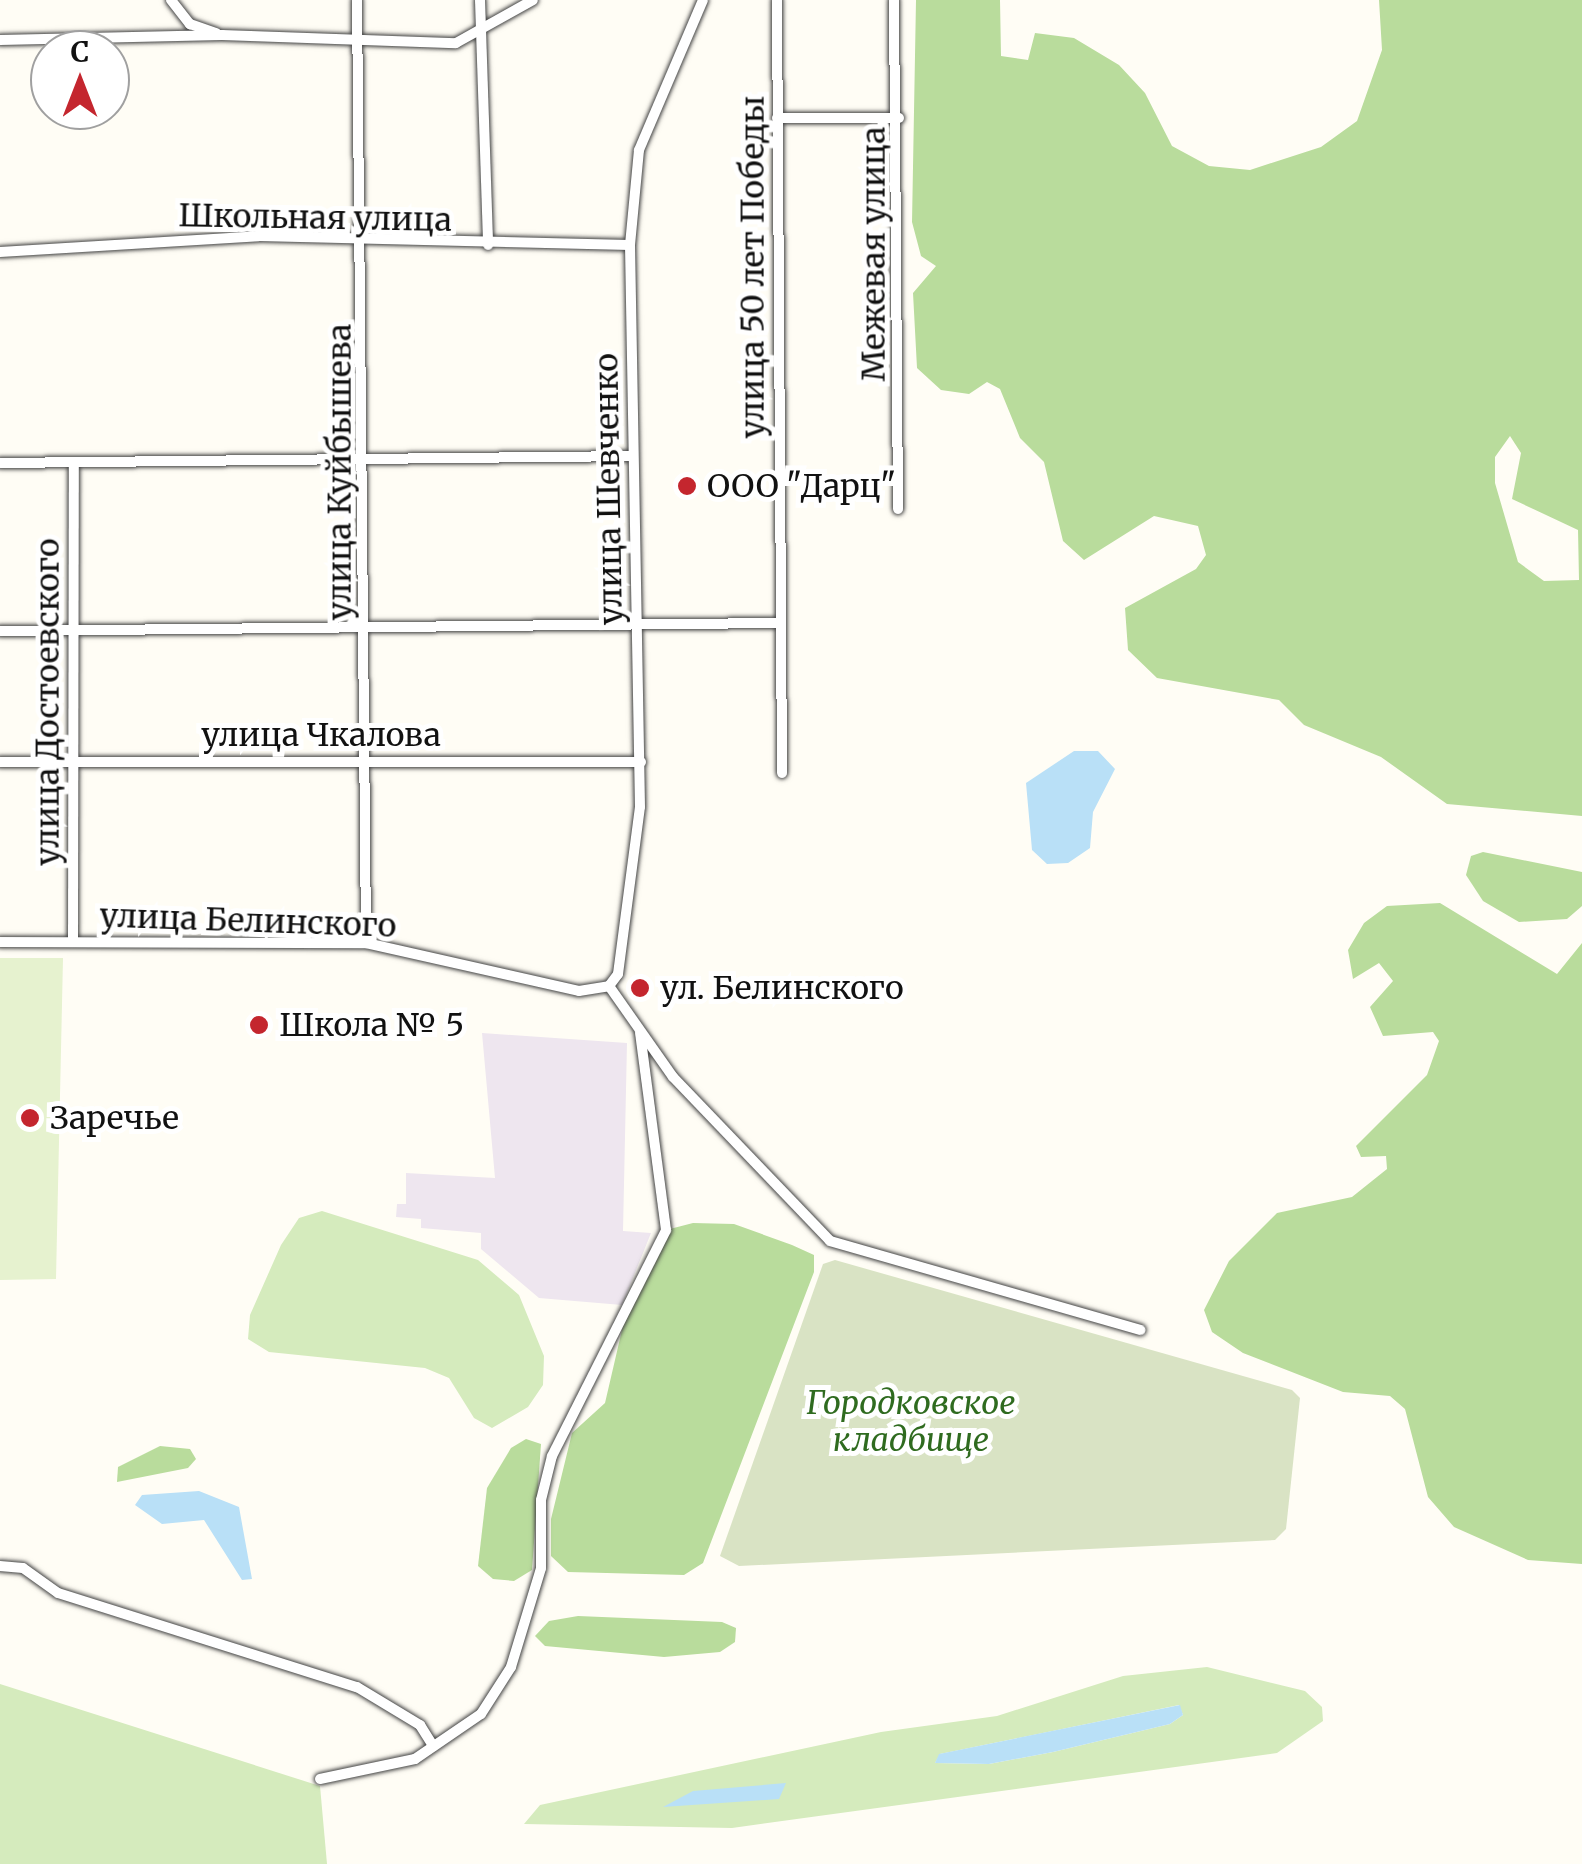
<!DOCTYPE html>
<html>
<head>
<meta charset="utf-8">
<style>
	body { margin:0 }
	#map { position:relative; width:1582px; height:1864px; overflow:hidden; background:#fffdf5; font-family:Merriweather,serif }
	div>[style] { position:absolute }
	.industrial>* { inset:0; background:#eee6ef }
	.green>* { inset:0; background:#d5ebbd }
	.forest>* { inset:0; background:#b9dc9c }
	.cemetery>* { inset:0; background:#d9e3c4 }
	.pitch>* { inset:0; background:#e6f2cf }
	.water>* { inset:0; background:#b9e0f7 }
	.roads { filter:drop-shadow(0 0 2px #444) drop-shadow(0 0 2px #444) }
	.street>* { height:10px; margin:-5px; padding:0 5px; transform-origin:5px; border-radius:5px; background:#fff }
	.dots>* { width:28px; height:28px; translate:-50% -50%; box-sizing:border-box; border:5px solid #fff; border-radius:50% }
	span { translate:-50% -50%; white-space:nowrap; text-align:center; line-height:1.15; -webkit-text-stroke:10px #fff; paint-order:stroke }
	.street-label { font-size:32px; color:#111 }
	.poi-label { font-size:32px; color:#111 }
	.left { translate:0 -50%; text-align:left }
	.park-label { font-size:32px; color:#2f6b1f; font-style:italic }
	.north { position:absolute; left:30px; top:30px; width:100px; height:100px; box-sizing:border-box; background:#fff; border:2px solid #a0a0a0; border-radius:50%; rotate:0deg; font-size:28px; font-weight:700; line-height:40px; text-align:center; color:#111 }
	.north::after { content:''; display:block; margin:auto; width:35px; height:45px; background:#c4262e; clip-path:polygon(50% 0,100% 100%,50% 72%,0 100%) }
</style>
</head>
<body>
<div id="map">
	<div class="industrial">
		<div style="clip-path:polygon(482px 1033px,627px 1043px,623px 1231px,651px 1233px,622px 1305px,539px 1298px,481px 1249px,481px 1233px,421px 1228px,421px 1219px,396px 1217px,397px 1204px,406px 1204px,406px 1173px,495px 1178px)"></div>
	</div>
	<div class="green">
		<div style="clip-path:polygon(322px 1211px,478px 1260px,519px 1295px,544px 1356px,543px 1385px,528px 1407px,492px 1428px,474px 1418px,449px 1378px,425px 1368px,269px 1352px,248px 1339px,250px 1315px,281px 1245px,299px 1218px)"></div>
		<div style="clip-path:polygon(evenodd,1207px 1667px,1305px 1691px,1322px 1707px,1323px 1721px,1277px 1753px,732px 1828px,524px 1824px,540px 1805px,881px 1732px,997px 1716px,1123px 1676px,1207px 1667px,1179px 1705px,1183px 1715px,1170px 1724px,1053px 1752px,989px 1764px,935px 1763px,940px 1754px,1179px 1705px)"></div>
		<div style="clip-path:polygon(0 1684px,320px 1786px,327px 1864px,0 1864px)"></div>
	</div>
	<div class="forest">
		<div style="clip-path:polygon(evenodd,916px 0,1000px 0,1001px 56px,1028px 60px,1035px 33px,1074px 38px,1119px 65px,1145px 93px,1172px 146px,1209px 166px,1250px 170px,1321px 147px,1357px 121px,1382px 50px,1379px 0,1582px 0,1582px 816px,1447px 804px,1381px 757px,1304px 725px,1279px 700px,1157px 678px,1128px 650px,1125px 608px,1196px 569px,1206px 555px,1198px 526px,1154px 516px,1084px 560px,1063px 541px,1044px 462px,1020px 438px,1000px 389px,987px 382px,969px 394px,941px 390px,917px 368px,913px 293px,936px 266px,921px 256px,912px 222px,916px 0,1510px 436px,1521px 453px,1512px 499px,1578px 530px,1579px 580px,1544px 581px,1518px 562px,1495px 483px,1495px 457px,1510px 436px)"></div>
		<div style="clip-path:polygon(1483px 852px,1582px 872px,1582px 906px,1567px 919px,1519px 922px,1483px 901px,1466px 875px,1471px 856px)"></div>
		<div style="clip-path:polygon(1440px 903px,1557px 974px,1582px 943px,1582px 1564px,1528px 1560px,1454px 1527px,1428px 1497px,1405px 1409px,1390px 1396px,1343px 1392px,1243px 1353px,1212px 1332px,1204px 1310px,1229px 1261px,1277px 1213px,1352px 1197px,1387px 1169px,1386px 1156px,1361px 1157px,1356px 1146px,1427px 1075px,1439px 1041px,1433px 1032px,1383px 1036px,1370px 1007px,1393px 981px,1379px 963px,1353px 979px,1348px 950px,1364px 923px,1387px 906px)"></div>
		<div style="clip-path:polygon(693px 1223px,734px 1224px,792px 1245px,814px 1255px,814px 1272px,703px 1563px,684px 1575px,568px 1572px,551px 1556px,551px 1519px,572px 1433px,605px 1403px,628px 1304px,666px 1230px)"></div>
		<div style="clip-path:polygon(526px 1439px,541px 1444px,532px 1570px,514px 1581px,493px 1579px,478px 1566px,487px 1488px,511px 1448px)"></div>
		<div style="clip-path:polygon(160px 1446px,190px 1449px,196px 1459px,188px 1468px,117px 1482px,118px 1467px)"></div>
		<div style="clip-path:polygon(578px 1616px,722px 1622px,736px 1628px,735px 1642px,720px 1652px,664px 1657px,545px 1646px,535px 1636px,549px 1621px)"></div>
	</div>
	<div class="cemetery">
		<div style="clip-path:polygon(835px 1260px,1292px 1390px,1300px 1398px,1286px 1529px,1275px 1540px,739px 1566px,720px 1556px,823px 1264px)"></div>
	</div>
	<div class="pitch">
		<div style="clip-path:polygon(0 958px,63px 958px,56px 1279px,0 1280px)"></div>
	</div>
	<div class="water">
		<div style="clip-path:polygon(1074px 751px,1098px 751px,1115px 769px,1093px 812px,1090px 848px,1068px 863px,1047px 864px,1032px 850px,1026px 783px)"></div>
		<div style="clip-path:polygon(199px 1491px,239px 1507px,252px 1579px,242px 1580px,204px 1520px,162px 1524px,135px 1505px,142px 1495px)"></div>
		<div style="clip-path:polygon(1180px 1705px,1183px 1715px,1170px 1724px,1053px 1752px,989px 1764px,935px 1763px,939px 1754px)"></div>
		<div style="clip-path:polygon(786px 1783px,779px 1799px,663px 1807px,693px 1791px)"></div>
	</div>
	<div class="roads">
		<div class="street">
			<div style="left:171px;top:0;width:31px;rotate:52deg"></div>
			<div style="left:190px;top:24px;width:28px;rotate:19deg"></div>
			<div style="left:357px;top:0;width:943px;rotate:89.45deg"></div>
			<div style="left:480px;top:0;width:245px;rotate:88.1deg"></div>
			<div style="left:777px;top:0;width:773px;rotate:89.63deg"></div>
			<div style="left:894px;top:0;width:509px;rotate:89.55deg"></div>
			<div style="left:0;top:40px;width:222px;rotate:-1.3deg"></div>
			<div style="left:222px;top:35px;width:234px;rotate:2deg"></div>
			<div style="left:456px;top:43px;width:88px;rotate:-29.2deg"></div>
			<div style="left:777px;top:118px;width:122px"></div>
			<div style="left:0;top:252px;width:259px;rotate:-3.5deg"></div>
			<div style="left:259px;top:236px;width:371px;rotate:1.4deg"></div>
			<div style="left:0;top:463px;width:633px;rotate:-0.63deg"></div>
			<div style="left:0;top:631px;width:779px;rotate:-0.59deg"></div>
			<div style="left:0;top:762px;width:641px"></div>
			<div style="left:0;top:942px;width:366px;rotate:0.2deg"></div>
			<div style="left:366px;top:943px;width:218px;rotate:12.7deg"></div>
			<div style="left:579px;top:991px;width:30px;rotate:-9deg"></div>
			<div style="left:73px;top:942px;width:480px;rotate:-89.9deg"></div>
			<div style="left:609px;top:986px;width:15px;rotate:-53deg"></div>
			<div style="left:618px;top:974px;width:168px;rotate:-82.5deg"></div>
			<div style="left:640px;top:807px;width:562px;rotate:-91.02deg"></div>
			<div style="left:630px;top:245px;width:95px;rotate:-84.6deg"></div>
			<div style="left:639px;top:150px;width:163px;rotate:-66.9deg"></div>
			<div style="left:609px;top:986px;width:111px;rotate:54.9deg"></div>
			<div style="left:673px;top:1077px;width:227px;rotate:46.2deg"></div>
			<div style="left:830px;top:1241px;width:323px;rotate:16deg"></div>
			<div style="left:0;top:1566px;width:23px;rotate:5deg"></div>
			<div style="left:23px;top:1568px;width:43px;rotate:35.5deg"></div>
			<div style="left:58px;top:1593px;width:313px;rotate:17.5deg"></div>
			<div style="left:357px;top:1687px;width:74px;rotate:31.1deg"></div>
			<div style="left:420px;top:1725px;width:25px;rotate:58deg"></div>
			<div style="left:320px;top:1779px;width:97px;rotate:-11.9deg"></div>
			<div style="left:415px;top:1759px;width:80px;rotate:-34.3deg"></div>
			<div style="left:481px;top:1714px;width:56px;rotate:-57.4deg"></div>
			<div style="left:511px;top:1667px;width:103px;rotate:-73.1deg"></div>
			<div style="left:541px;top:1568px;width:68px;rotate:-90deg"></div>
			<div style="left:541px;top:1500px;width:45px;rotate:-76deg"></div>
			<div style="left:552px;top:1456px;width:253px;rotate:-63.2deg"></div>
			<div style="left:666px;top:1230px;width:199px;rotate:-97.5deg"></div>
		</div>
	</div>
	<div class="dots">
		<div style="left:687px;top:486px;background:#c4262e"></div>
		<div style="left:640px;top:988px;background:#c4262e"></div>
		<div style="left:259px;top:1025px;background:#c4262e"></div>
		<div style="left:30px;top:1118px;background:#c4262e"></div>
	</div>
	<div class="street-label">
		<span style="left:315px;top:218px;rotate:1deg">Школьная улица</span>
		<span style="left:874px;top:254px;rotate:-90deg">Межевая улица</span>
		<span style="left:753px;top:267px;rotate:-90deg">улица 50 лет Победы</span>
		<span style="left:340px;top:472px;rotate:-90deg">улица Куйбышева</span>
		<span style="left:609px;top:489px;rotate:-91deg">улица Шевченко</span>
		<span style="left:48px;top:702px;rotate:-90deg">улица Достоевского</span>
		<span style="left:321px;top:735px">улица Чкалова</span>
		<span style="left:248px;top:921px;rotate:2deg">улица Белинского</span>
	</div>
	<div class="poi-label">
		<span class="left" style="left:707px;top:486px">ООО "Дарц"</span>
		<span class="left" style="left:660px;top:988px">ул. Белинского</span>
		<span class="left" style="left:279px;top:1025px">Школа № 5</span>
		<span class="left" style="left:50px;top:1118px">Заречье</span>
	</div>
	<div class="park-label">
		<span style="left:911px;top:1422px">Городковское<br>кладбище</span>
	</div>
	<div class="north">С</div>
</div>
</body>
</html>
